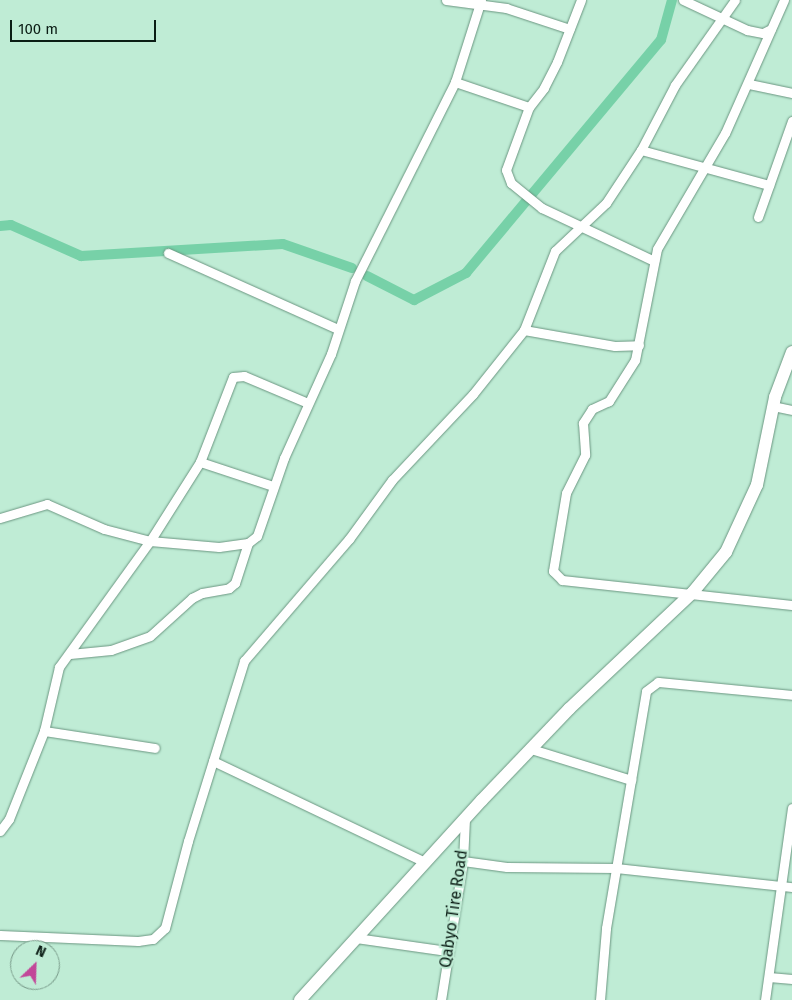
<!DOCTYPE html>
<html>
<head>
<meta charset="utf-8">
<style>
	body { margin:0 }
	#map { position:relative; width:792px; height:1000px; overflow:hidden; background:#bfecd5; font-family:"Fira Sans",sans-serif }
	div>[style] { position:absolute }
	.canal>* { height:10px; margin:-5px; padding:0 5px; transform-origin:5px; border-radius:5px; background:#77d1a8 }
	.roads { filter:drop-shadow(0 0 1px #6b9681) drop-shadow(0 0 1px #6b9681) }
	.street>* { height:9px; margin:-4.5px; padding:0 4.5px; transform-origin:4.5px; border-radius:4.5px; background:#fff }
	.secondary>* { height:12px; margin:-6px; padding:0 6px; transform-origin:6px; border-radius:6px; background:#fff }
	span { translate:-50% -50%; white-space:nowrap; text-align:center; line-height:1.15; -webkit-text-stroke:4.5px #bfecd5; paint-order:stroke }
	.street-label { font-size:16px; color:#0b1d15 }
	.north { position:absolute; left:10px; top:940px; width:50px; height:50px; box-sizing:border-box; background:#bfecd5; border:1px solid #798; border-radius:50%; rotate:24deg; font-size:14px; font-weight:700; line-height:20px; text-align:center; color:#0b1d15 }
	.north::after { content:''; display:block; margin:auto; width:18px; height:22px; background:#c24799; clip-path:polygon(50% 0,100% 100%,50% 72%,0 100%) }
	.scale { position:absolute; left:10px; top:20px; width:146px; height:22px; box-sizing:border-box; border:2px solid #0b1d15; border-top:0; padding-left:6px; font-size:15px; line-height:18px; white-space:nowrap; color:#0b1d15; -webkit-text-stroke:4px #bfecd5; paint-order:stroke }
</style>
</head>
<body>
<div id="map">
	<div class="canal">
		<div style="left:0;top:226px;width:11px;rotate:-5deg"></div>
		<div style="left:11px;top:225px;width:77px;rotate:23.9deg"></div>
		<div style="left:81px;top:256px;width:202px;rotate:-3.4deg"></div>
		<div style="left:283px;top:244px;width:73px;rotate:19.2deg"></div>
		<div style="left:367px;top:276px;width:53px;rotate:27.1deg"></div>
		<div style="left:414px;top:300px;width:59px;rotate:-27.4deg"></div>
		<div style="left:466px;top:273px;width:304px;rotate:-50.1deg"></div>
		<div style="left:661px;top:40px;width:41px;rotate:-74.6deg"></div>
	</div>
	<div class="roads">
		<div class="street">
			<div style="left:446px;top:0;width:61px;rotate:7.6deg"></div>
			<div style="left:506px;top:8px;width:67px;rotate:18.2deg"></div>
			<div style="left:581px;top:0;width:66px;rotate:111.2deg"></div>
			<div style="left:557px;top:62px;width:29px;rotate:117deg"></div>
			<div style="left:544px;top:88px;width:24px;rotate:128deg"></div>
			<div style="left:529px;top:107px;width:67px;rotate:110.1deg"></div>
			<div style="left:506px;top:170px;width:14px;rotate:69deg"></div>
			<div style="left:511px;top:183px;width:40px;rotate:39deg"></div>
			<div style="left:542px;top:208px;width:124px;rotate:25.3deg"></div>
			<div style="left:683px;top:0;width:71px;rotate:25.1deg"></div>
			<div style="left:747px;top:30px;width:16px;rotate:11deg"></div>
			<div style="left:763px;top:33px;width:9px;rotate:-27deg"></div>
			<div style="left:784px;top:0;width:145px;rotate:113.9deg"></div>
			<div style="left:725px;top:133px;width:134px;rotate:120.4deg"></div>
			<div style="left:657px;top:249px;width:113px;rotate:101.2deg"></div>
			<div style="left:635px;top:360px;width:49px;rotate:122.4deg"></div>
			<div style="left:609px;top:401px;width:19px;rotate:155deg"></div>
			<div style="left:592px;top:409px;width:17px;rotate:123deg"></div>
			<div style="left:583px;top:423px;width:32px;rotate:86deg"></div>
			<div style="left:585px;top:455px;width:42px;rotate:116.6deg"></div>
			<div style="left:566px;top:493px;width:79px;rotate:99.5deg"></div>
			<div style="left:553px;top:571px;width:13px;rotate:45deg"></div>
			<div style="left:562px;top:580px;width:231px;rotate:6.2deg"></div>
			<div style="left:455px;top:82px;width:86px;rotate:-72.4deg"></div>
			<div style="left:749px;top:84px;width:44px;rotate:11.8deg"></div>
			<div style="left:641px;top:150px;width:133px;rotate:15.3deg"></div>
			<div style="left:758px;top:217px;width:102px;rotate:-70.5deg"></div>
			<div style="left:168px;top:253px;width:186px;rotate:24.1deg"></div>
			<div style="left:524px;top:330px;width:92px;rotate:10deg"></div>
			<div style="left:615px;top:346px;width:24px;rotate:-2deg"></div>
			<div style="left:773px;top:406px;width:19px;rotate:12deg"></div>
			<div style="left:200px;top:462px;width:77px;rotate:18.2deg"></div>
			<div style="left:0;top:518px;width:49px;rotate:-16.6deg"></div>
			<div style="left:47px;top:504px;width:62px;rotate:23.7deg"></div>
			<div style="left:104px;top:529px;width:48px;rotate:14.6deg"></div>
			<div style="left:150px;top:541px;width:69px;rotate:5deg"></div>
			<div style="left:219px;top:547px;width:29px;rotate:-8deg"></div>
			<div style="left:248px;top:543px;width:11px;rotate:-38deg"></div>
			<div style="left:257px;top:536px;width:83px;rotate:-70.9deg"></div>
			<div style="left:284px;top:458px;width:114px;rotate:-65.7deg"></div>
			<div style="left:331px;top:354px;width:77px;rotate:-71.8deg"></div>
			<div style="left:355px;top:281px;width:223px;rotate:-63.3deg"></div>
			<div style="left:455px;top:82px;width:78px;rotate:18.7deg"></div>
			<div style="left:70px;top:654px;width:41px;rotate:-5.6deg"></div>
			<div style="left:111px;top:650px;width:41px;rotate:-19.7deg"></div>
			<div style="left:150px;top:636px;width:57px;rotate:-42.1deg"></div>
			<div style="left:192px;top:598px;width:11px;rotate:-27deg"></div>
			<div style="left:202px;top:593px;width:27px;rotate:-10deg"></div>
			<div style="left:229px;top:588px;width:8px;rotate:-40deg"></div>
			<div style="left:235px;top:583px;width:42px;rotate:-72deg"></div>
			<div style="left:44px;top:731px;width:112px;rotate:8.7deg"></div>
			<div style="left:531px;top:749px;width:105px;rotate:17.2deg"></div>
			<div style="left:213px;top:761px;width:235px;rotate:25.5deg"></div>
			<div style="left:0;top:831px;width:15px;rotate:-53deg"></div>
			<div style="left:9px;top:819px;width:95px;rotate:-68.3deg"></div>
			<div style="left:44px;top:731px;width:66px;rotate:-76.8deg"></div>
			<div style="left:59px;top:667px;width:155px;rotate:-54.2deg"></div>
			<div style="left:150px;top:541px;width:93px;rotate:-57.7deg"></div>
			<div style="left:200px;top:462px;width:91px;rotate:-68.8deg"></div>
			<div style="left:233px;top:377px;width:11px;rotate:-5deg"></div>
			<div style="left:244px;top:376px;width:69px;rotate:22.9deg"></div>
			<div style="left:463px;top:861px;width:44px;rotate:7.8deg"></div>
			<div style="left:507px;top:867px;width:109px;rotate:0.5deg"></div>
			<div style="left:616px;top:868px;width:177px;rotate:6.2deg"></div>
			<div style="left:0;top:935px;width:138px;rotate:2.5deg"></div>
			<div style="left:138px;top:941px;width:15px;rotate:-8deg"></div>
			<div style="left:153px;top:939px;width:16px;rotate:-43deg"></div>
			<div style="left:165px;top:928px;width:90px;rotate:-75.2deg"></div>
			<div style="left:188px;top:841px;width:189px;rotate:-72.7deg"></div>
			<div style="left:244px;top:661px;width:161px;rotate:-49.3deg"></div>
			<div style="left:349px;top:539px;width:73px;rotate:-53.9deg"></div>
			<div style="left:392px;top:480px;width:118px;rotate:-46.7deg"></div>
			<div style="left:473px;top:394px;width:82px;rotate:-51.4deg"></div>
			<div style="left:524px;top:330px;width:85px;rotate:-68.6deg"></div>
			<div style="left:555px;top:251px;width:70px;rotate:-43.3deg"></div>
			<div style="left:606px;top:203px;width:64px;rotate:-56.6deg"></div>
			<div style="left:641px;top:150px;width:73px;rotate:-62.4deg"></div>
			<div style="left:675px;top:85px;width:104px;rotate:-54.8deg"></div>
			<div style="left:356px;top:938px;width:92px;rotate:8.1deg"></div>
			<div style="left:769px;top:977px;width:23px;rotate:5deg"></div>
			<div style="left:441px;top:1000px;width:141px;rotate:-81deg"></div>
			<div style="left:463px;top:861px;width:43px;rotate:-87.3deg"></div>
			<div style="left:600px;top:1000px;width:72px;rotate:-85.2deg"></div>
			<div style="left:606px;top:928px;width:240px;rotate:-80.4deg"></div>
			<div style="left:646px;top:691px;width:15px;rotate:-37deg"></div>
			<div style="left:658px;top:682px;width:135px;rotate:5.5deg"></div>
			<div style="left:765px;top:1000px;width:194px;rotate:-82deg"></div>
		</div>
		<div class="secondary">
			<div style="left:300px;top:1000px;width:270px;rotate:-47.7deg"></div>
			<div style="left:482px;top:800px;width:126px;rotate:-46.3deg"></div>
			<div style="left:569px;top:709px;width:170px;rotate:-43.3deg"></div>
			<div style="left:693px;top:592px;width:52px;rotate:-50.5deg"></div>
			<div style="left:726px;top:552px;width:74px;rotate:-65.2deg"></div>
			<div style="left:757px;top:485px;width:90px;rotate:-78.4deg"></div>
			<div style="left:775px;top:397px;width:48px;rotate:-69.3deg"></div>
		</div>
	</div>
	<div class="street-label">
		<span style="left:454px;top:909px;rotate:-82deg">Qabyo Tire Road</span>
	</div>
	<div class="north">N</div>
	<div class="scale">100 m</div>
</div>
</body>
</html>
